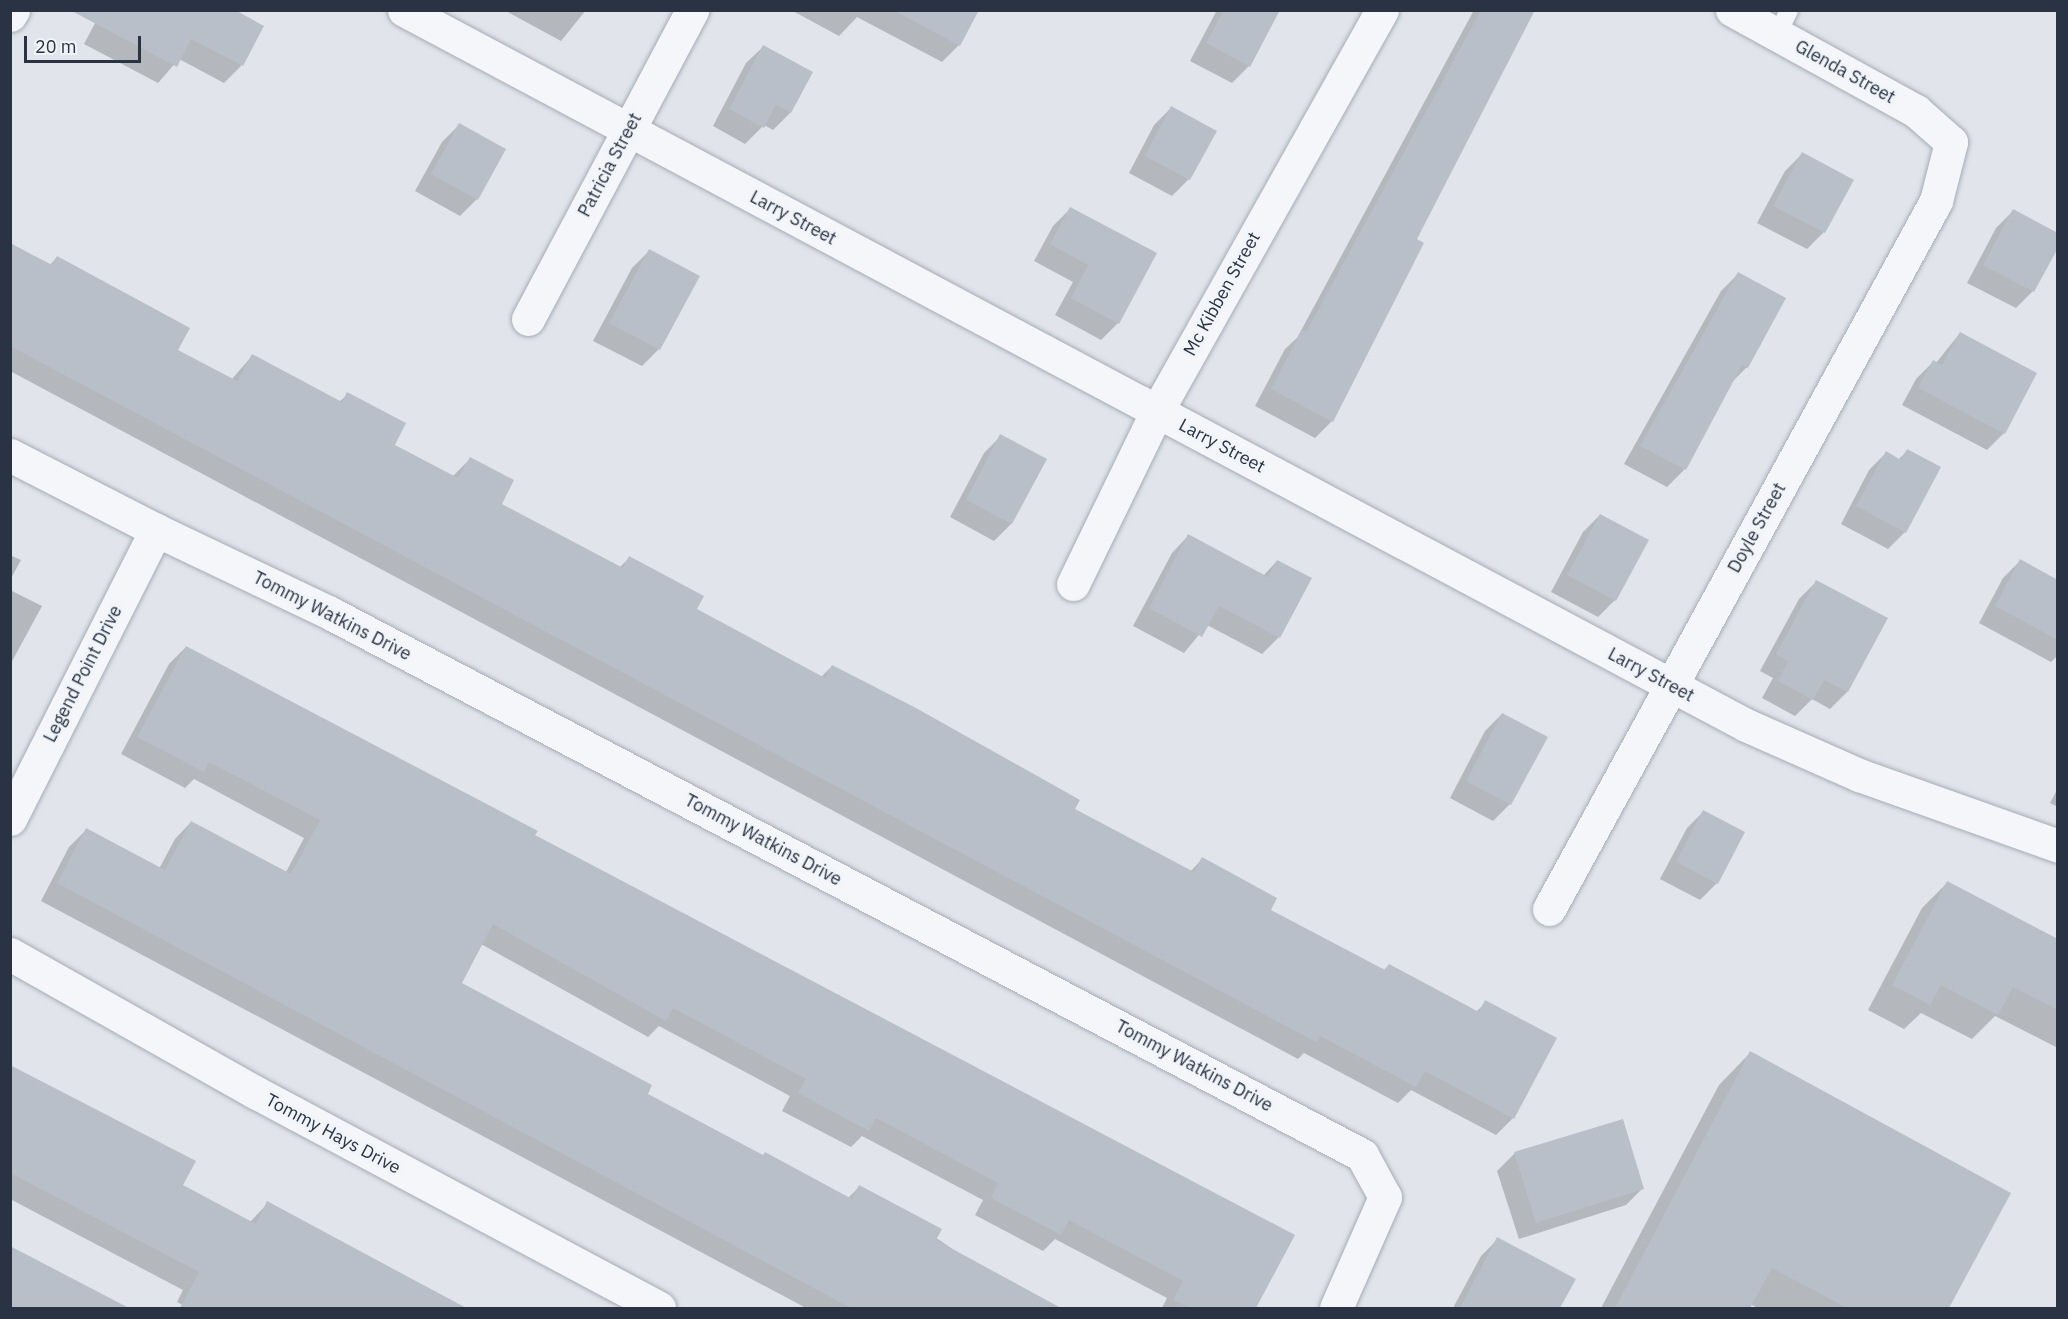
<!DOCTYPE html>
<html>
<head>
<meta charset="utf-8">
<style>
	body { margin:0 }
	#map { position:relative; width:2068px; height:1319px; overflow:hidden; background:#e1e5eb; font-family:"IBM Plex Sans",sans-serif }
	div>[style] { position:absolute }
	.shadow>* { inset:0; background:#0003 }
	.building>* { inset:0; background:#b8bfc9 }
	.roads { filter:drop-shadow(0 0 2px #a6acb6) drop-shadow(0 0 2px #a6acb6) }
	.service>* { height:18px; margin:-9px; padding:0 9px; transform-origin:9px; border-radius:9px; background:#f5f6f9 }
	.minor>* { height:33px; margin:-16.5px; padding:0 16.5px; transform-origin:16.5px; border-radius:16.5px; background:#f5f6f9 }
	span { translate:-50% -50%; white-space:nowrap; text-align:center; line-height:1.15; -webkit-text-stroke:6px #f1f4f8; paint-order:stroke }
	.street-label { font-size:18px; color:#293344 }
	.frame { position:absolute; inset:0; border:12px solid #293344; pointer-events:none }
	.scale { position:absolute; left:24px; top:36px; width:117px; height:27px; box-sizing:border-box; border:3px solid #293344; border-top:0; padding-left:8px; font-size:18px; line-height:21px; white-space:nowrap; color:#293344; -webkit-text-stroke:4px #f1f4f8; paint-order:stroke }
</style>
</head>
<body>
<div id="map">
	<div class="shadow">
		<div style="clip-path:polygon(102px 10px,262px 27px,241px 66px,224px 83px,179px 59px,158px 83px,84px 44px)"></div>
		<div style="clip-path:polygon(504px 10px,586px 10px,561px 41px)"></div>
		<div style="clip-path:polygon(791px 10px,963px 10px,959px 45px,942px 62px,857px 17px,839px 36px)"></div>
		<div style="clip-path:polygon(1217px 10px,1268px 10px,1249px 66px,1232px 83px,1190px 61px)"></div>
		<div style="clip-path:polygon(1474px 10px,1534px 10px,1415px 240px,1332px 421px,1315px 438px,1255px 406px,1285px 349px,1297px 338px)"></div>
		<div style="clip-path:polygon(763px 47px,811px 72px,790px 113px,773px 130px,764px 125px,745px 144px,713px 126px,746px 63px)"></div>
		<div style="clip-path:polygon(1171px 108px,1189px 179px,1172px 196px,1129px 173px,1154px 125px)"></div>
		<div style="clip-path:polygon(459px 125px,477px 199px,460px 216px,415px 191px,442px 142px)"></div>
		<div style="clip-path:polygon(1802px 154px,1824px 232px,1807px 249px,1757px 223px,1785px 171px)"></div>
		<div style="clip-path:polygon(1070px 209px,1118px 323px,1101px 340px,1055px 315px,1073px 282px,1034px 261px,1053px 226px)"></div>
		<div style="clip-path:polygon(2013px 211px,2058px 245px,2033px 291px,2016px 308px,1967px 283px,1996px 228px)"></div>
		<div style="clip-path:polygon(10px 244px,50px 265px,57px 257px,176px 351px,231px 380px,252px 356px,339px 402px,348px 394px,393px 445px,452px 477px,470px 459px,500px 504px,619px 568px,629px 558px,695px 610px,821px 677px,832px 666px,1073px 810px,1190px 872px,1202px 859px,1269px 910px,1383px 971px,1389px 965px,1476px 1012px,1486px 1002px,1513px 1118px,1496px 1135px,1411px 1090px,1398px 1103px,1304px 1053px,1298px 1059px,10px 371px)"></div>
		<div style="clip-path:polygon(649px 251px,659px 349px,642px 366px,593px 341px,632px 268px)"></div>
		<div style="clip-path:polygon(1738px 274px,1747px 367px,1729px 385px,1684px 470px,1667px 487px,1624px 464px,1721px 291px)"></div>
		<div style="clip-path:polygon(1960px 333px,2035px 374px,2004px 433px,1987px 450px,1902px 405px,1916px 379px,1933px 362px,1936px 363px)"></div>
		<div style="clip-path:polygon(1001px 436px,1045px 460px,1011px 524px,994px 541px,950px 517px,984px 453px)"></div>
		<div style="clip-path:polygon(1907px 451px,1905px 532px,1888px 549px,1841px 524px,1869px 470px,1886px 453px,1898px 460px)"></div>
		<div style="clip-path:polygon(1600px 515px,1615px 600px,1598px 617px,1551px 592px,1583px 532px)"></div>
		<div style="clip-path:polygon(1188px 536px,1263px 576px,1277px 561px,1279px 637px,1262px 654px,1207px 625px,1184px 653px,1133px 626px,1172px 553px)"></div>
		<div style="clip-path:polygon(10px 555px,21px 560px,10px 580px)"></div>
		<div style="clip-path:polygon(2020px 561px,2058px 581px,2058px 655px,2051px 662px,1979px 623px,2003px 578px)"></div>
		<div style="clip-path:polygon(1816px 582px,1886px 619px,1847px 692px,1830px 709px,1812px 699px,1795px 716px,1762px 698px,1773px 678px,1760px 671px,1799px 599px)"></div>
		<div style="clip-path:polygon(10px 590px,42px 606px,10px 665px)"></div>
		<div style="clip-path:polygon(186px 647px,533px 836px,1293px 1236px,1255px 1308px,1162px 1308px,1167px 1298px,1055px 1239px,1043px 1251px,975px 1215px,983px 1200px,862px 1136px,851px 1147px,782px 1111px,790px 1096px,659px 1026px,648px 1037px,481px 944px,460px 984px,646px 1094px,763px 1157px,848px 1198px,860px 1186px,1039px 1308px,806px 1308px,41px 901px,69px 847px,86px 830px,159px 869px,175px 839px,191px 822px,286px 872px,304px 838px,194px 779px,185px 788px,121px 754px,169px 664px)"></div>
		<div style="clip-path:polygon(1502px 714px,1510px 804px,1493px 821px,1450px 798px,1485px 731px)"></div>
		<div style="clip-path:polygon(2058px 788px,2058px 807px,2050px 803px)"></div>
		<div style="clip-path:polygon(1704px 811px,1717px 883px,1700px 900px,1660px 879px,1687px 828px)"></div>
		<div style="clip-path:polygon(1947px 883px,2058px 940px,2058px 1048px,1995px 1016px,1972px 1039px,1921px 1013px,1904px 1029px,1868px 1010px,1922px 908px)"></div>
		<div style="clip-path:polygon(1750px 1053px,2009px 1193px,1947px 1308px,1758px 1308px,1750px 1304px,1748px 1308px,1601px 1308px,1719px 1085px)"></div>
		<div style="clip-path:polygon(10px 1067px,181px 1186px,250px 1222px,268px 1203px,466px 1308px,188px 1308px,177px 1302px,183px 1290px,10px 1199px)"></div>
		<div style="clip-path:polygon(1622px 1120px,1643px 1188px,1626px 1205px,1519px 1239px,1497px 1171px,1514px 1154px)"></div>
		<div style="clip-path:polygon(1498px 1239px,1574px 1280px,1558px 1308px,1453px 1308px,1481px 1256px)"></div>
		<div style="clip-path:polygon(10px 1247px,125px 1308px,10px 1308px)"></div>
	</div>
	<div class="building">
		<div style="clip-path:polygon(70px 10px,235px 10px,264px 26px,243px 66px,191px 39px,177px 67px)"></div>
		<div style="clip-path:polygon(893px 10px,979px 10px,960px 46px)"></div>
		<div style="clip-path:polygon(1224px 10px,1280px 10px,1250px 67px,1206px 43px)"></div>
		<div style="clip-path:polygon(1481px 10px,1535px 10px,1417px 239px,1424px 243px,1333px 422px,1271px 389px,1302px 330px,1306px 332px)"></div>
		<div style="clip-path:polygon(763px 45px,813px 72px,791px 113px,776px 105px,764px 128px,729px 109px)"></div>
		<div style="clip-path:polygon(1171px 106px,1217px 131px,1190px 180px,1145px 156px)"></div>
		<div style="clip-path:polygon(459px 123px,506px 149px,478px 200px,431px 174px)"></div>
		<div style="clip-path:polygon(1802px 152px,1854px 180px,1825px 233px,1773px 206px)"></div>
		<div style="clip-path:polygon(1070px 207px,1157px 253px,1119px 324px,1071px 298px,1088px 265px,1050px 244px)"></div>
		<div style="clip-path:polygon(2013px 209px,2058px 233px,2058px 248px,2034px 292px,1983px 265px)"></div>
		<div style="clip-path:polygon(10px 243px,52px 265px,57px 256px,190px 328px,178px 350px,237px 381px,252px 354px,342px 402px,347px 392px,406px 423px,395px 445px,458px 478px,470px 457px,514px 480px,502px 504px,623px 568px,629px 556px,704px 596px,697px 609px,825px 678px,832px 665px,916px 708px,1080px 800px,1075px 809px,1194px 872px,1202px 857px,1277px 898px,1271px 910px,1385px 970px,1389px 964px,1479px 1012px,1485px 1000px,1557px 1038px,1514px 1119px,1425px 1071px,1416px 1087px,1320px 1036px,1316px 1042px,10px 346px)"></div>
		<div style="clip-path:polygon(649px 249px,700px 276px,660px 350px,609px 323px)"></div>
		<div style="clip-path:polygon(1738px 272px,1786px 298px,1748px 368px,1742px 365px,1686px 470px,1640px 446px)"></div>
		<div style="clip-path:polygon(1960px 332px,2037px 373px,2005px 434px,1918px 388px,1933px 360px,1942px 365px)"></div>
		<div style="clip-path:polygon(1000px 434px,1047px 459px,1012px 524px,966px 500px)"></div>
		<div style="clip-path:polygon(1907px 449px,1941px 467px,1906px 533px,1856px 506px,1886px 451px,1901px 460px)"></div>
		<div style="clip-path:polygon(1600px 514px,1649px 540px,1616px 601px,1567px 575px)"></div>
		<div style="clip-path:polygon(1188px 534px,1268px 577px,1277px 560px,1312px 578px,1280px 638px,1219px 606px,1202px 637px,1149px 608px)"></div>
		<div style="clip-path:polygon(2020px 559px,2058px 580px,2058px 640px,1995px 606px)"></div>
		<div style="clip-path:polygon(1816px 580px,1888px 618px,1848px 692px,1824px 680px,1813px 700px,1778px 681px,1788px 661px,1776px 654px)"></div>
		<div style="clip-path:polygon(186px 646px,538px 831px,535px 835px,1295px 1235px,1256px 1308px,1190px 1308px,1173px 1300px,1183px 1281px,1069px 1220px,1061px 1235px,991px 1198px,998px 1183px,876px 1118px,869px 1131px,798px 1093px,806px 1079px,673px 1008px,666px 1021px,493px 924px,462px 983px,652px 1085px,648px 1094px,763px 1155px,765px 1152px,852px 1199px,859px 1185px,942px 1229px,936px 1240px,1061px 1308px,851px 1308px,57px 883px,86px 828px,165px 870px,191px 821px,291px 874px,320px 820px,209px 762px,204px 772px,137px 737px)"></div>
		<div style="clip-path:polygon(1502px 713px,1548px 737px,1511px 805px,1466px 781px)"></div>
		<div style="clip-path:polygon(1703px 810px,1745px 832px,1718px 884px,1676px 862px)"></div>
		<div style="clip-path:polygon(1947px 881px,2058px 939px,2058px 1010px,2013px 987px,1998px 1015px,1941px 985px,1930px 1005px,1892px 985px)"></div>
		<div style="clip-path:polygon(1750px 1051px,2011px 1193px,1949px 1308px,1847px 1308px,1772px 1268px,1750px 1308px,1615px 1308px)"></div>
		<div style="clip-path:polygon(10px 1065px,196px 1161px,183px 1185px,256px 1224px,267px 1201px,466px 1308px,180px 1308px,199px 1272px,10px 1173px)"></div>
		<div style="clip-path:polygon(1623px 1119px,1644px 1189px,1536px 1223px,1514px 1152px)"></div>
		<div style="clip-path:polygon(1497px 1237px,1576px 1279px,1560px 1308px,1460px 1308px)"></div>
		<div style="clip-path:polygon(10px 1246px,129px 1308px,10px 1308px)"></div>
	</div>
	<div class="roads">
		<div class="service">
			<div style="left:1777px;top:35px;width:28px;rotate:-64deg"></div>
		</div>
		<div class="minor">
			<div style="left:404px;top:10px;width:1521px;rotate:28.05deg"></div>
			<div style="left:1746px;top:725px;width:124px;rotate:23.9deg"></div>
			<div style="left:1859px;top:775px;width:211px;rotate:19.6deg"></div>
			<div style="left:10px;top:15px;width:6px;rotate:-59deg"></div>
			<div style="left:528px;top:319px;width:350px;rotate:-62deg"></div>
			<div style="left:10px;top:455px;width:164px;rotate:27.2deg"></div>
			<div style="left:156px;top:530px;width:193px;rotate:25.5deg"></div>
			<div style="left:330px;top:613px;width:1166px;rotate:27.71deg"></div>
			<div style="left:1362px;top:1155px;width:48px;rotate:61.3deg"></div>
			<div style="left:1385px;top:1197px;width:121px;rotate:113.8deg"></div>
			<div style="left:1073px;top:584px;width:192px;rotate:-64.1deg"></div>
			<div style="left:1157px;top:411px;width:460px;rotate:-60.7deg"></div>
			<div style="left:10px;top:819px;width:324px;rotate:-63.2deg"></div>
			<div style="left:1549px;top:909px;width:807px;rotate:-61.34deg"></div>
			<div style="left:1936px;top:201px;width:61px;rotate:-75.7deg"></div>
			<div style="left:1951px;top:142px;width:47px;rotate:-138.5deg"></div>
			<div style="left:1916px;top:111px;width:210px;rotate:-151.2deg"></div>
			<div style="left:10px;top:954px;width:281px;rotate:29.4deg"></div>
			<div style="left:255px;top:1092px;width:458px;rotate:28.1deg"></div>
		</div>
	</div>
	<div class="street-label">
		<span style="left:1845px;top:72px;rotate:29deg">Glenda Street</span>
		<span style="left:610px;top:165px;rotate:-62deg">Patricia Street</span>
		<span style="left:793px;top:218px;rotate:28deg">Larry Street</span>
		<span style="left:1222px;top:294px;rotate:-61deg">Mc Kibben Street</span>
		<span style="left:1222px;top:446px;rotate:28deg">Larry Street</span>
		<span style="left:1757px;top:528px;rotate:-61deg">Doyle Street</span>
		<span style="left:332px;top:616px;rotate:27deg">Tommy Watkins Drive</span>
		<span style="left:83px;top:674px;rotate:-63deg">Legend Point Drive</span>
		<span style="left:1651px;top:675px;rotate:28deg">Larry Street</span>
		<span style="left:763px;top:840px;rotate:28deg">Tommy Watkins Drive</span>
		<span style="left:1194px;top:1066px;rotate:28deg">Tommy Watkins Drive</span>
		<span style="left:333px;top:1134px;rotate:28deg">Tommy Hays Drive</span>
	</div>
	<div class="frame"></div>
	<div class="scale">20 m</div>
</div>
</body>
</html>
